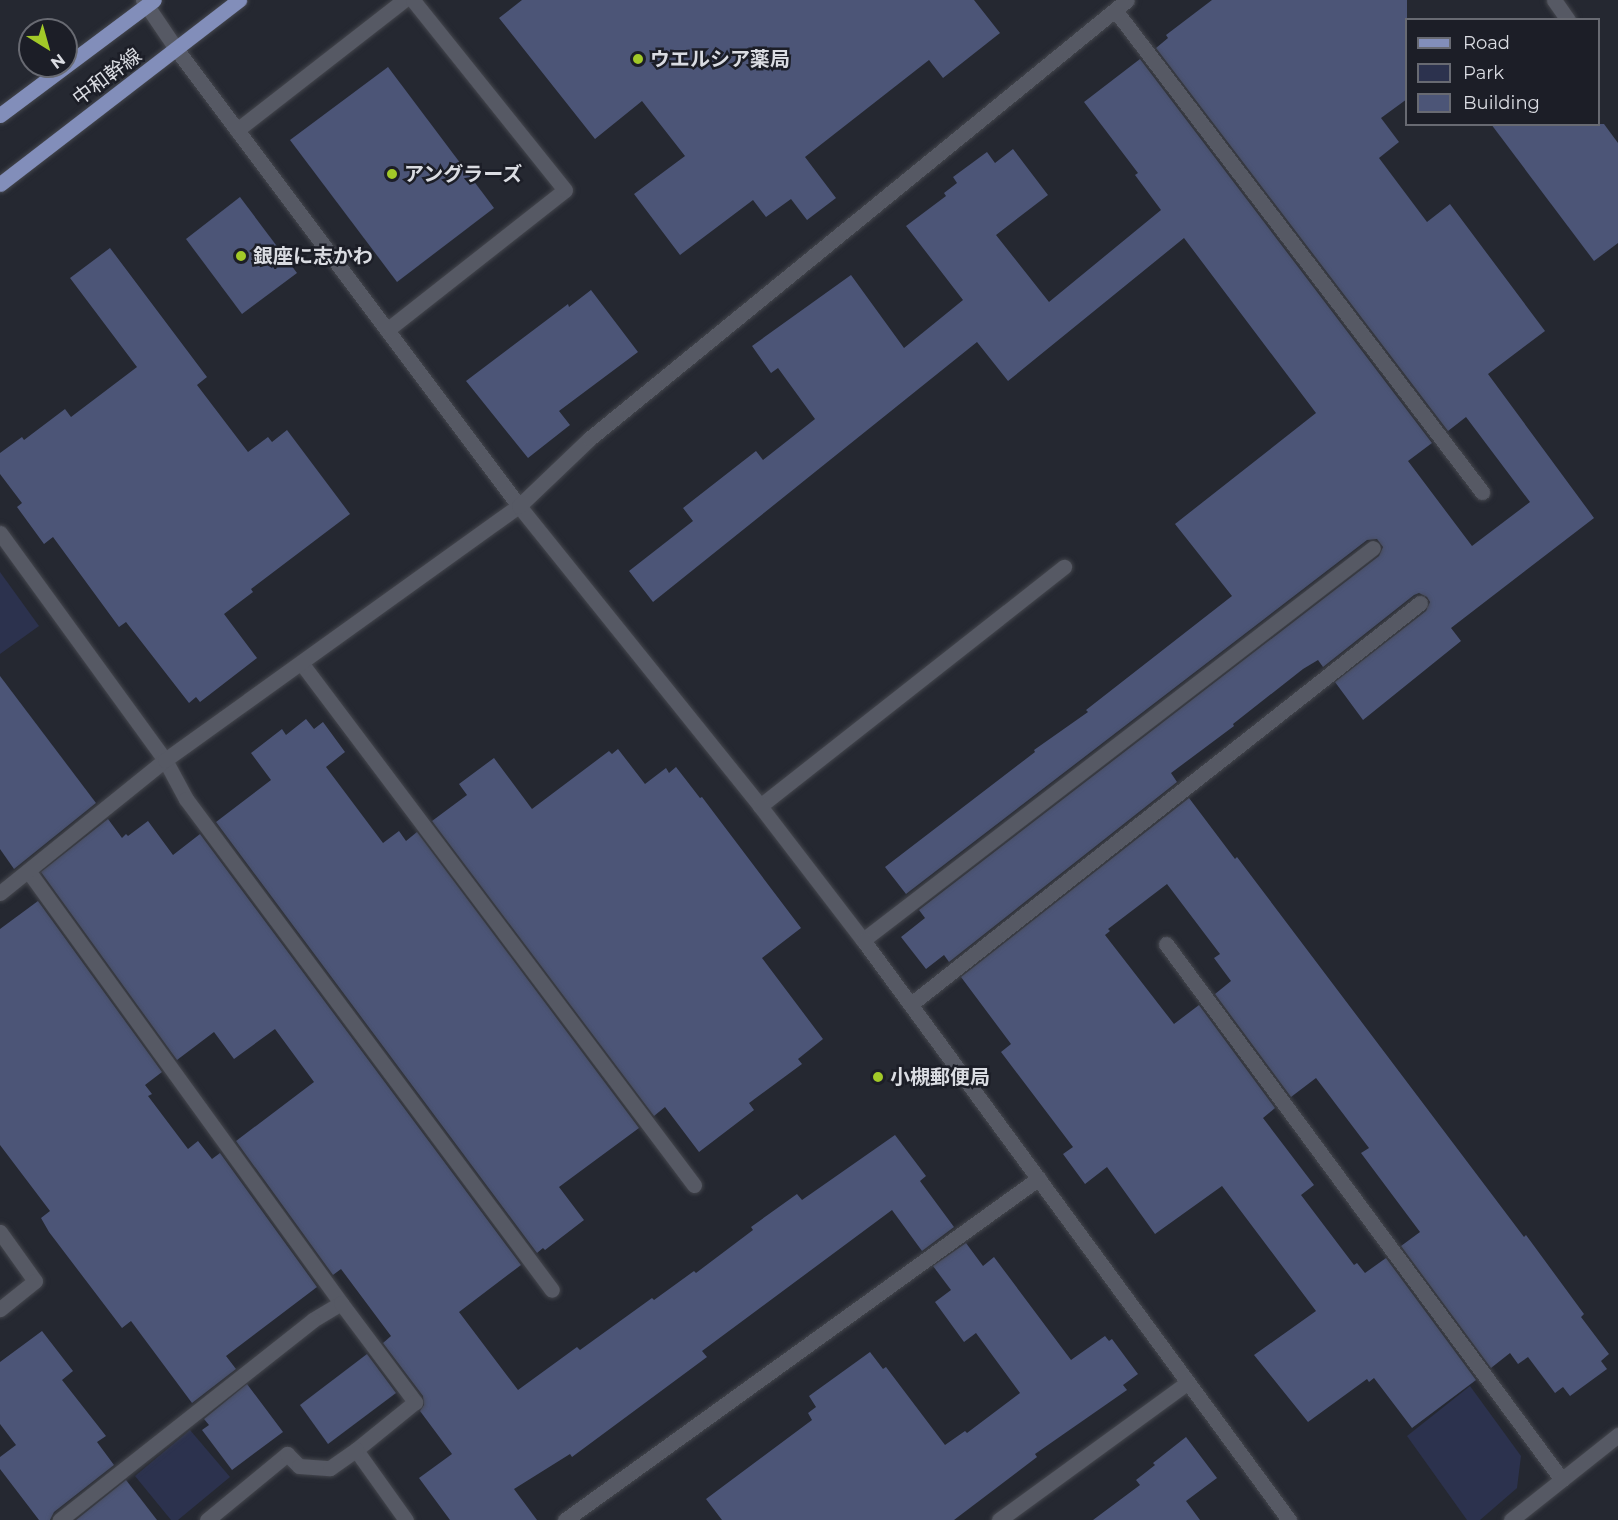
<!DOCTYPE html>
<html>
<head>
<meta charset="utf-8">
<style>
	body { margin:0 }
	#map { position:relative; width:1618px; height:1520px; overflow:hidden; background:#252831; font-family:Montserrat,"Noto Sans JP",sans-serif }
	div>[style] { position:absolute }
	.green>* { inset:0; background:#2c324e }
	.building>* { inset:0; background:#4c5577 }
	.roads { filter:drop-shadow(0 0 2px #44464d) drop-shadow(0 0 2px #44464d) }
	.service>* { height:15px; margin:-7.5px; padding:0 7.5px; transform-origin:7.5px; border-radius:7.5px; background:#565964 }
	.minor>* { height:15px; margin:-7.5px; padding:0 7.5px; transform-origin:7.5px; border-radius:7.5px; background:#565964 }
	.tertiary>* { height:15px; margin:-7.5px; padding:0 7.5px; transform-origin:7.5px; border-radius:7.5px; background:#565964 }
	.primary>* { height:15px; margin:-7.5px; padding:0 7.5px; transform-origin:7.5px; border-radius:7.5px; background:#828eba }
	.dots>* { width:16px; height:16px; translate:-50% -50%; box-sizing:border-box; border:3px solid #1c1e27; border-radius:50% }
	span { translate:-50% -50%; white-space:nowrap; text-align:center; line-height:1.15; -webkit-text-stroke:5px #1c1e27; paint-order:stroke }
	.poi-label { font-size:20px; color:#dadce2; font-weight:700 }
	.left { translate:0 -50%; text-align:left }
	.street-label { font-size:20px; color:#dadce2 }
	.legend { position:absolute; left:1405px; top:18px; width:195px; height:108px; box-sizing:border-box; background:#1c1e27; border:2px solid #686a72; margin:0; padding:8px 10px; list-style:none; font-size:18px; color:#dadce2 }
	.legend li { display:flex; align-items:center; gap:12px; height:30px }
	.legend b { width:30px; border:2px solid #686a72 }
	.north { position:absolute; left:18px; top:18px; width:60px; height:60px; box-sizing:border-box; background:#1c1e27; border:2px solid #686a72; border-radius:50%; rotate:143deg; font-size:16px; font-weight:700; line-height:24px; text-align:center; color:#dadce2 }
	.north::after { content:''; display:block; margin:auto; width:21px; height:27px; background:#a2c928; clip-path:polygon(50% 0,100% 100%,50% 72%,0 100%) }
</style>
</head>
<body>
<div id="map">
	<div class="green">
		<div style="clip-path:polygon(0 572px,39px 626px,0 654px)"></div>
		<div style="clip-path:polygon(1470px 1386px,1521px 1456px,1517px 1488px,1480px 1520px,1467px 1520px,1407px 1436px)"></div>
		<div style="clip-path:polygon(190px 1430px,230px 1477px,178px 1520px,171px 1520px,135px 1476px)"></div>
	</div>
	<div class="building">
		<div style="clip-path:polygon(522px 0,974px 0,1000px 33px,943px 78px,929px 60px,805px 157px,836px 198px,807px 220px,791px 199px,766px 217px,753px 200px,680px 255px,634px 194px,685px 156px,642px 101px,595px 139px,499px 18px)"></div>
		<div style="clip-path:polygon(1212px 0,1407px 0,1407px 99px,1381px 118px,1399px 142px,1379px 158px,1427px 222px,1450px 204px,1545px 331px,1488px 374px,1594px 518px,1451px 628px,1461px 641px,1363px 720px,1335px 682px,1426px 611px,1430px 602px,1427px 597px,1419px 593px,1414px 595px,1323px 667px,1318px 660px,1303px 669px,1233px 724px,1234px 726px,1171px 773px,1177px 782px,949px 962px,944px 955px,926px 969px,901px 937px,925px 918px,919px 910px,1379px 556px,1383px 547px,1377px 539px,1367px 540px,906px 894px,885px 867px,1035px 752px,1034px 750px,1088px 712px,1086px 710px,1232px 596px,1175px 524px,1316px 413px,1184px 238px,1008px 381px,977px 342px,653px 602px,629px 571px,693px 521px,683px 508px,756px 451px,763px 460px,815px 419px,778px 368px,771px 373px,752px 346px,851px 275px,904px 348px,963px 300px,906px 226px,946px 196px,944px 193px,957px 183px,953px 177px,987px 152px,995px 163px,1013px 149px,1048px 195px,996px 235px,1049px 302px,1161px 210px,1135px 175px,1138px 173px,1084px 102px,1140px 59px,1432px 443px,1408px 461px,1472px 546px,1530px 502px,1466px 417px,1448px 431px,1156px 48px,1168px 38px,1166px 35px)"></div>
		<div style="clip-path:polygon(388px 67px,494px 208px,397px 282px,290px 140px)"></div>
		<div style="clip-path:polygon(1491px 124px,1604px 124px,1618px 143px,1618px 243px,1594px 261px)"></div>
		<div style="clip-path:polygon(240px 197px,297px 273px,242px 314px,186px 239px)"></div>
		<div style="clip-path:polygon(110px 248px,207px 377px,197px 385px,248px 452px,268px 437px,272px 442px,287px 430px,350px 514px,251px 589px,253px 592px,224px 614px,257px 658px,200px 702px,196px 697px,189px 703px,126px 622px,119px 627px,53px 537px,44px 544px,17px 507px,22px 503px,0 474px,0 453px,22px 437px,24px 440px,65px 409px,71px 417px,137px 367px,70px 278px)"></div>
		<div style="clip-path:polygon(591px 290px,638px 352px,559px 411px,570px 425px,528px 458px,466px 381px,568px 304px,569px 307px)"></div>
		<div style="clip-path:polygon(0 676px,96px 803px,14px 869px,0 849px)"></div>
		<div style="clip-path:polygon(306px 719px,314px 729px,323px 722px,345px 752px,326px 767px,383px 843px,399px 831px,406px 841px,417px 832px,639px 1128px,559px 1187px,584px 1220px,545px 1250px,543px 1248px,537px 1253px,216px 822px,271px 780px,251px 753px,282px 729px,286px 735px)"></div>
		<div style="clip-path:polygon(618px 749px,645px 784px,666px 768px,669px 773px,676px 767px,700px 798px,702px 797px,801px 928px,762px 958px,823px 1039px,798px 1059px,802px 1064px,749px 1103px,754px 1110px,699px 1152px,665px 1107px,654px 1116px,432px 821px,467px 795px,459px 784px,494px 758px,532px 809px,609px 751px,612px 754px)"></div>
		<div style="clip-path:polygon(1189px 798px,1235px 859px,1237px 857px,1524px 1237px,1526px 1235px,1584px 1314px,1581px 1317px,1609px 1354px,1601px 1361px,1607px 1369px,1570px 1396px,1563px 1387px,1555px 1393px,1528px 1357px,1518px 1364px,1510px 1353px,1491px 1368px,1401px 1246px,1420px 1232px,1361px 1153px,1369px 1148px,1316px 1078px,1291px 1097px,1215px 994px,1231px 981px,1214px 958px,1220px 954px,1167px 884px,1108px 929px,1110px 931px,1105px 935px,1174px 1024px,1199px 1005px,1275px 1108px,1263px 1118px,1314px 1185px,1301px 1195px,1354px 1265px,1357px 1263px,1365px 1273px,1386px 1258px,1476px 1380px,1412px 1428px,1374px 1378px,1369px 1382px,1367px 1379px,1308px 1422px,1254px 1355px,1316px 1311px,1222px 1186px,1155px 1234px,1107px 1167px,1085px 1184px,1063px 1154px,1073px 1147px,1001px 1052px,1011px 1044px,961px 977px)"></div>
		<div style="clip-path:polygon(108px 819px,122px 838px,126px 834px,128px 836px,148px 821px,173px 855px,200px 834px,521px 1265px,459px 1312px,518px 1390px,577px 1347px,580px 1350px,652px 1298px,654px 1300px,694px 1271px,696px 1273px,753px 1230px,751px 1227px,797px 1194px,802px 1200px,895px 1135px,926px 1176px,920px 1181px,954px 1227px,922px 1251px,892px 1210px,702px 1351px,707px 1357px,572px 1457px,570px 1454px,514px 1489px,537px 1520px,450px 1520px,419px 1478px,452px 1454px,420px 1411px,424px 1405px,423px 1396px,383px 1343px,391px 1336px,341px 1269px,333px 1275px,236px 1141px,314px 1082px,275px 1029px,234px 1059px,214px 1032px,177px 1060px,41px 872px)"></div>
		<div style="clip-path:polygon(38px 901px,162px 1072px,145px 1085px,152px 1094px,148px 1096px,188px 1149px,198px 1141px,212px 1159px,220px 1153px,317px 1287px,226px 1356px,236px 1369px,192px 1403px,131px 1321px,122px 1328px,49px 1232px,41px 1218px,50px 1211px,0 1145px,0 929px)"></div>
		<div style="clip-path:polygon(966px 1243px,983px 1266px,994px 1257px,1071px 1360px,1105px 1336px,1109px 1341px,1112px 1339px,1138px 1374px,1123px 1385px,1127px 1390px,1035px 1454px,1037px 1457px,954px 1520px,722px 1520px,706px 1499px,812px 1420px,808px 1413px,816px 1407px,809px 1396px,870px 1352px,883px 1369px,886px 1367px,945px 1445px,965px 1431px,967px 1433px,1020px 1393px,976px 1333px,964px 1342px,935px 1302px,951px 1290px,933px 1266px)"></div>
		<div style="clip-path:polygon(42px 1331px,73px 1371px,62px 1380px,106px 1436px,97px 1442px,114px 1465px,54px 1512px,50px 1520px,39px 1520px,0 1469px,0 1457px,16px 1445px,0 1424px,0 1362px)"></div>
		<div style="clip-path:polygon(367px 1354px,396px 1393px,328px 1444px,300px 1405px)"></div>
		<div style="clip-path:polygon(247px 1384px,283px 1432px,232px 1470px,202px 1430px,209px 1425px,204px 1419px)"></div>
		<div style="clip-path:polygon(1186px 1437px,1217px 1478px,1186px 1501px,1200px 1520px,1093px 1520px,1140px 1485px,1136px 1480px,1155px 1465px,1153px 1463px)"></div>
		<div style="clip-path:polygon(126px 1480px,157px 1520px,76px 1520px)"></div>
	</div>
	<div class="roads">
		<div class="service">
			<div style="left:237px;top:130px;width:212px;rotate:-37.9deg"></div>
			<div style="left:387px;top:330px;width:226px;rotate:-38.2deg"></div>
			<div style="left:565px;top:190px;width:243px;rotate:-128.7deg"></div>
			<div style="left:863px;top:940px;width:643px;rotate:-37.55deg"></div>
		</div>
		<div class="minor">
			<div style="left:1554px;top:0;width:24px;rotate:55deg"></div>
			<div style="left:1115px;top:10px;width:606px;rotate:52.71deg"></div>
			<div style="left:0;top:533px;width:281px;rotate:54deg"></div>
			<div style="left:165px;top:760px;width:44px;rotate:61.7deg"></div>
			<div style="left:186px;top:799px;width:612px;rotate:53.3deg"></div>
			<div style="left:302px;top:664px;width:652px;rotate:53.04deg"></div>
			<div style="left:760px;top:806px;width:387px;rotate:-38.2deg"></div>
			<div style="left:29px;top:872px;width:532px;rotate:54.1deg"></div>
			<div style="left:341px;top:1303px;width:33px;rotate:149deg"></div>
			<div style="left:313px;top:1320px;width:323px;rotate:141.7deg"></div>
			<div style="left:0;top:893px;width:212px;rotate:-38.9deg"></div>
			<div style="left:165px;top:760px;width:436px;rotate:-35.7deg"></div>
			<div style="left:1166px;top:944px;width:666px;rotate:53.54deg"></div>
			<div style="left:911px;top:1004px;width:648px;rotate:-38.23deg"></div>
			<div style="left:0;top:1232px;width:60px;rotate:54.5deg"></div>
			<div style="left:35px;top:1281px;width:45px;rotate:141.3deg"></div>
			<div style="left:341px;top:1303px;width:124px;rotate:53.2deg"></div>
			<div style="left:415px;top:1402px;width:76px;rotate:140.9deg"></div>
			<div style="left:356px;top:1450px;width:86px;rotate:54.5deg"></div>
			<div style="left:207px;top:1520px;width:104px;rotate:-39.5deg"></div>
			<div style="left:287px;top:1454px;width:17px;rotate:45deg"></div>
			<div style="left:299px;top:1466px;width:31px;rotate:4deg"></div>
			<div style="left:330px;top:1468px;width:32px;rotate:-35deg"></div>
			<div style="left:565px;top:1520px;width:584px;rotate:-35.81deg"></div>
			<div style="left:999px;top:1520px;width:233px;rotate:-36.1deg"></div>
			<div style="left:1511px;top:1520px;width:137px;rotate:-38.5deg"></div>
		</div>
		<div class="tertiary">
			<div style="left:143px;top:0;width:60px;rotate:55.8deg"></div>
			<div style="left:177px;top:50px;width:570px;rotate:53.13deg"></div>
			<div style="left:519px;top:506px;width:385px;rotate:51.2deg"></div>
			<div style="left:760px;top:806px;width:169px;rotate:52.5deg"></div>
			<div style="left:863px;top:940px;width:720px;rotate:53.7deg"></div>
			<div style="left:519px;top:506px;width:97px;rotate:-43.7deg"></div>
			<div style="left:589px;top:439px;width:694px;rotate:-39.21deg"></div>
		</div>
		<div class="primary">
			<div style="left:0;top:115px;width:192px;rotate:-36.8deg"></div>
			<div style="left:0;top:184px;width:302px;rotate:-37.6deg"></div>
		</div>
	</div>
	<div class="dots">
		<div style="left:638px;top:59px;background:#a2c928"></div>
		<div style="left:392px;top:174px;background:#a2c928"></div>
		<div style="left:241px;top:256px;background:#a2c928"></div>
		<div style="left:878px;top:1077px;background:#a2c928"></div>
	</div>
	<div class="poi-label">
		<span class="left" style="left:650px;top:59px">ウエルシア薬局</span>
		<span class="left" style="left:404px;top:174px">アングラーズ</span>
		<span class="left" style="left:253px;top:256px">銀座に志かわ</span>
		<span class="left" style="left:890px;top:1077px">小槻郵便局</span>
	</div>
	<div class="street-label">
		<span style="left:107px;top:77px;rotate:-37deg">中和幹線</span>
	</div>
	<ul class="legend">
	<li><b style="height:8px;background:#828eba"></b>Road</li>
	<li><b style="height:16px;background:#2c324e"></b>Park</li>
	<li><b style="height:16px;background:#4c5577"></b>Building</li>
	</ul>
	<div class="north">N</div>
</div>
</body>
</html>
